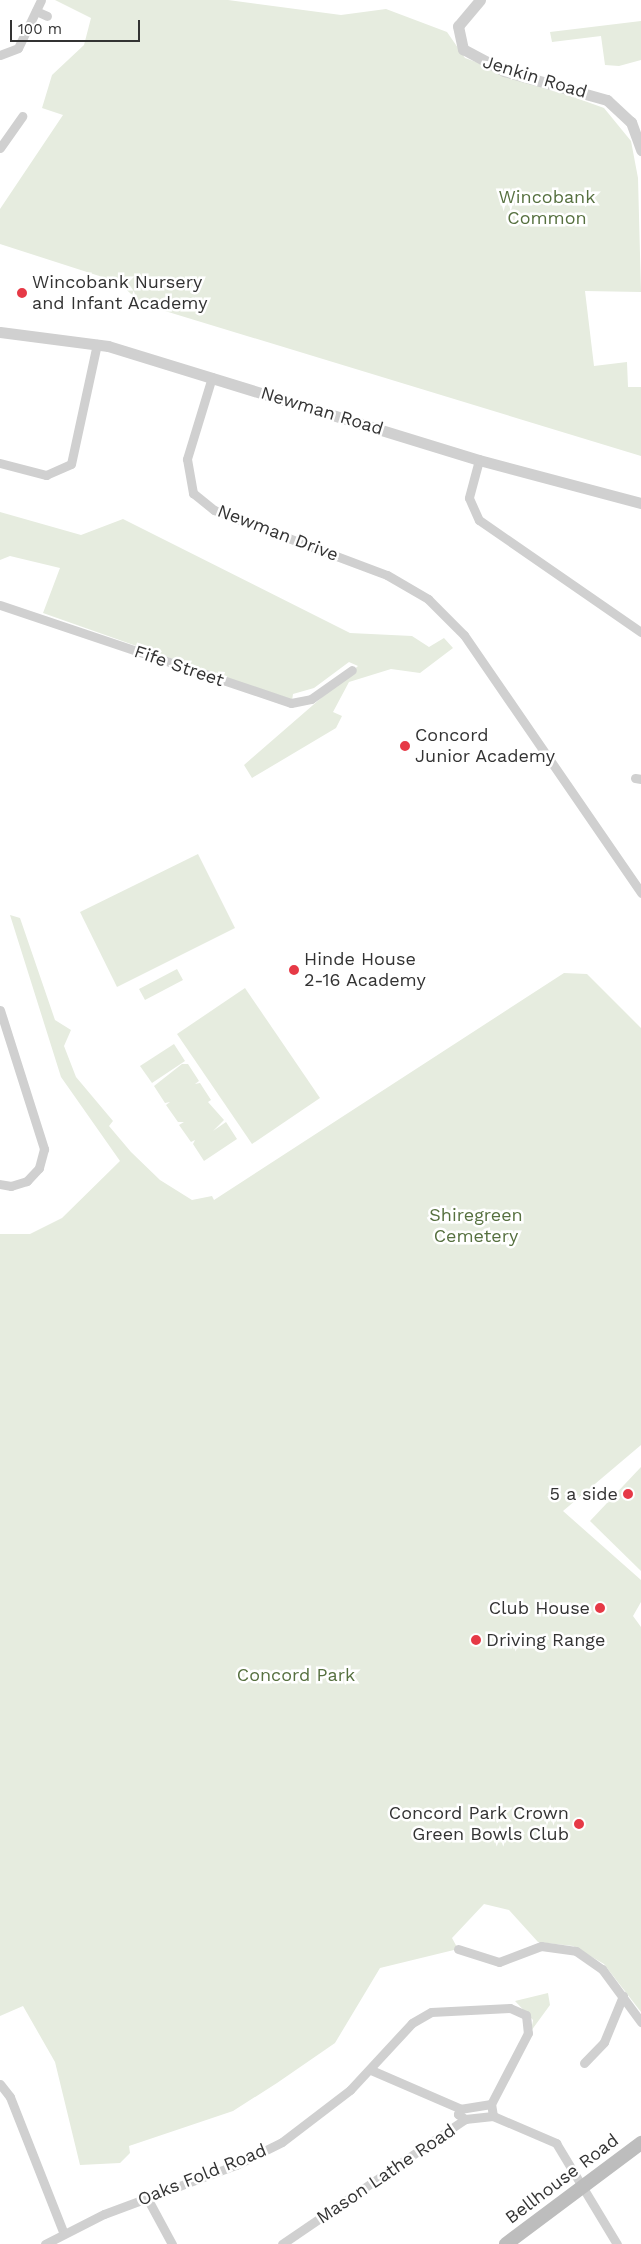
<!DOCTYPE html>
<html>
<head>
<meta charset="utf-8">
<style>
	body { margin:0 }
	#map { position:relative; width:641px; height:2244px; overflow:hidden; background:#fff; font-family:"Work Sans",sans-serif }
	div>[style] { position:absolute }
	.green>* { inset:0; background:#e6ecdf }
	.minor>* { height:9px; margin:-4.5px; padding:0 4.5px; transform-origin:4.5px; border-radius:4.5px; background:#d0d0d0 }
	.tertiary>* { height:11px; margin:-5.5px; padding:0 5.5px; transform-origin:5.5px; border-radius:5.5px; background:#d0d0d0 }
	.secondary>* { height:14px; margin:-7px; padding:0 7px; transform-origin:7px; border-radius:7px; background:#bdbdbd }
	.dots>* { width:14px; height:14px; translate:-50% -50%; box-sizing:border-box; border:2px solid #fff; border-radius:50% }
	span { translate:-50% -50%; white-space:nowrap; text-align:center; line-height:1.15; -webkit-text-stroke:5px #fff; paint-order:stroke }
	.street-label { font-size:18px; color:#333 }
	.park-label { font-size:18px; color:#56703f }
	.poi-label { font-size:18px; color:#333 }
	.left { translate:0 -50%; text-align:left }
	.right { translate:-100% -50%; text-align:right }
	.scale { position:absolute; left:10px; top:20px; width:130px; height:22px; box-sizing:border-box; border:2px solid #333; border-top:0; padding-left:6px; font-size:15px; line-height:18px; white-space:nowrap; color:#333; -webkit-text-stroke:4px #fff; paint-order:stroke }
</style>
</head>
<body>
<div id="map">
	<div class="green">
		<div style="clip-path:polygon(55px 0,228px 0,341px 15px,386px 9px,447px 32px,465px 58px,604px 108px,631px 141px,638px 178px,641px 292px,585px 291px,594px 366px,627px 362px,628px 387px,641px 387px,641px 456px,142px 304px,118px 282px,0 244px,0 209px,63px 115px,42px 108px,52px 75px,84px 45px,91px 18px)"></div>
		<div style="clip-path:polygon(641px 21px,641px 60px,619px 66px,605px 65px,601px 36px,552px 42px,550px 32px)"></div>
		<div style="clip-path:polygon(0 512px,81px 535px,123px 519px,350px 633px,412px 636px,429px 647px,444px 638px,453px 648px,420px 673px,391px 669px,349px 682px,333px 712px,342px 716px,336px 728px,252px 778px,244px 765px,358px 666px,349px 662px,314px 688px,293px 694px,292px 701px,43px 613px,60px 568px,10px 556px,0 560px)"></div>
		<div style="clip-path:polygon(198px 854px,235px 928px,117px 987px,80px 912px)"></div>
		<div style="clip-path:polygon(10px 915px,20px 918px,55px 1020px,71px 1030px,64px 1046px,76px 1077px,113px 1121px,109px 1126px,131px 1152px,160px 1180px,192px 1200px,212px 1196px,214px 1200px,564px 973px,587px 974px,641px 1028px,641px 1445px,563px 1511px,641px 1580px,641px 1602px,633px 1616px,641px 1627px,641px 2012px,604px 1964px,573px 1946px,538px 1942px,509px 1910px,484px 1904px,452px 1938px,458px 1949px,380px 1968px,335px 2043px,277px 2083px,233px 2111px,129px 2146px,130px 2153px,120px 2163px,80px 2165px,55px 2062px,23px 2006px,0 2016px,0 1234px,30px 1234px,62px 1218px,120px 1161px,61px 1077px)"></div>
		<div style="clip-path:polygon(177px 969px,183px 980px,145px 1000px,139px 989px)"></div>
		<div style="clip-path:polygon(245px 988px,320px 1098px,252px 1144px,177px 1034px)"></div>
		<div style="clip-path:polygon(174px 1044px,185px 1061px,152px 1083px,140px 1066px)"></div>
		<div style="clip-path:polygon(182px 1064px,188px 1064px,199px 1081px,195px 1084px,200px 1083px,211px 1100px,208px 1102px,224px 1120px,213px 1131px,226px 1122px,237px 1139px,204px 1161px,193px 1144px,195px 1140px,191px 1142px,179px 1125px,184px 1122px,178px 1122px,166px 1105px,170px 1102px,165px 1103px,154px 1086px)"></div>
		<div style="clip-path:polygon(641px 1467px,641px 1571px,590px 1521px)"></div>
		<div style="clip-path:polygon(548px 1993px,550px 2005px,531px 2031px,533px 2020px,515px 2001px)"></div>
	</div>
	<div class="minor">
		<div style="left:36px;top:11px;width:12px;rotate:24deg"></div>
		<div style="left:0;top:55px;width:19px;rotate:-21deg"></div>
		<div style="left:18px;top:48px;width:53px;rotate:-64.4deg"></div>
		<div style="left:0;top:148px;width:39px;rotate:-55deg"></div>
		<div style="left:212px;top:377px;width:86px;rotate:107deg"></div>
		<div style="left:187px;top:459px;width:35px;rotate:80deg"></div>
		<div style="left:193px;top:493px;width:27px;rotate:39deg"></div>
		<div style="left:214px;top:510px;width:185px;rotate:20.6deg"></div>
		<div style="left:387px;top:575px;width:48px;rotate:30.3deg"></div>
		<div style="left:428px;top:599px;width:51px;rotate:45deg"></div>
		<div style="left:464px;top:635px;width:313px;rotate:55.5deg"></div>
		<div style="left:479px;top:460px;width:39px;rotate:105deg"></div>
		<div style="left:469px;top:498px;width:24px;rotate:66deg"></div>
		<div style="left:479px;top:520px;width:197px;rotate:34.7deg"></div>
		<div style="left:0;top:463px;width:48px;rotate:14.6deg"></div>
		<div style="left:46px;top:475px;width:27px;rotate:-24deg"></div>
		<div style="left:71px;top:464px;width:123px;rotate:-77.8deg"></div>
		<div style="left:0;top:605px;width:307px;rotate:18.6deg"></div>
		<div style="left:291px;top:703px;width:20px;rotate:-11deg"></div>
		<div style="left:311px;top:699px;width:50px;rotate:-35.3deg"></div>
		<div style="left:635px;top:778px;width:6px;rotate:9deg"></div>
		<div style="left:0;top:1010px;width:146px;rotate:72.4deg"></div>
		<div style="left:44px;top:1149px;width:20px;rotate:105deg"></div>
		<div style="left:39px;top:1168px;width:18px;rotate:133deg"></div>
		<div style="left:27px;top:1181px;width:17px;rotate:163deg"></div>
		<div style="left:11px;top:1186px;width:11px;rotate:-170deg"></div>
		<div style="left:458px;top:1949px;width:43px;rotate:17.6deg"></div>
		<div style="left:499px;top:1962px;width:45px;rotate:-20.9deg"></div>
		<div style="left:541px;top:1946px;width:35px;rotate:8deg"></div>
		<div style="left:576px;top:1951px;width:32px;rotate:35deg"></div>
		<div style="left:602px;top:1969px;width:66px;rotate:53.7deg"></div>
		<div style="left:584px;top:2063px;width:29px;rotate:-46deg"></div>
		<div style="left:604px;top:2042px;width:50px;rotate:-67.6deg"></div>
		<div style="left:371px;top:2070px;width:98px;rotate:23.4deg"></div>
		<div style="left:0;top:2084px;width:16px;rotate:52deg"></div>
		<div style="left:10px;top:2097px;width:147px;rotate:68.5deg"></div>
		<div style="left:493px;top:2116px;width:12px;rotate:-99deg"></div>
		<div style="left:491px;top:2104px;width:30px;rotate:171deg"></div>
		<div style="left:461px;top:2109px;width:6px;rotate:121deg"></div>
		<div style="left:458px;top:2114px;width:9px;rotate:36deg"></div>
		<div style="left:465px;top:2119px;width:28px;rotate:-6deg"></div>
		<div style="left:493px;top:2116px;width:69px;rotate:23.2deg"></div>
		<div style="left:556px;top:2143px;width:118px;rotate:58.9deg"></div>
		<div style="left:146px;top:2196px;width:55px;rotate:61.6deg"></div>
		<div style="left:45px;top:2244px;width:66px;rotate:-27deg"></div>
		<div style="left:104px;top:2214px;width:141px;rotate:-20.4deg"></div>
		<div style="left:236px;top:2165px;width:51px;rotate:-26.6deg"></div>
		<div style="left:282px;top:2142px;width:86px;rotate:-37.4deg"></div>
		<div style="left:350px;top:2090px;width:91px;rotate:-47.2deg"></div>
		<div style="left:412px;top:2023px;width:22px;rotate:-30deg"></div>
		<div style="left:431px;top:2012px;width:79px;rotate:-2.9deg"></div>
		<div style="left:510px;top:2008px;width:17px;rotate:24deg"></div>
		<div style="left:526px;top:2015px;width:18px;rotate:84deg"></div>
		<div style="left:528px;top:2033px;width:80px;rotate:117.5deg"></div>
		<div style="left:282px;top:2244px;width:222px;rotate:-34.3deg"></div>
	</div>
	<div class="tertiary">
		<div style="left:480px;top:0;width:34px;rotate:130deg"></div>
		<div style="left:458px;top:26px;width:24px;rotate:78deg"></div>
		<div style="left:463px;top:49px;width:47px;rotate:28.2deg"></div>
		<div style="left:504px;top:71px;width:107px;rotate:15.7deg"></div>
		<div style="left:607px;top:100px;width:33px;rotate:43deg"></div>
		<div style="left:631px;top:122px;width:30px;rotate:70deg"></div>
		<div style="left:0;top:332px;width:109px;rotate:7.4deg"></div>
		<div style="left:108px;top:346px;width:388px;rotate:17.1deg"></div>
		<div style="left:479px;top:460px;width:168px;rotate:14.9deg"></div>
	</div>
	<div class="secondary">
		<div style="left:506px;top:2244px;width:169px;rotate:-36.8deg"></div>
	</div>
	<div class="dots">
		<div style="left:22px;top:293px;background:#e63946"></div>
		<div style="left:405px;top:746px;background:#e63946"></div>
		<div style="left:294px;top:970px;background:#e63946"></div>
		<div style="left:628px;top:1494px;background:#e63946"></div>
		<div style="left:600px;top:1608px;background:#e63946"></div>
		<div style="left:476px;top:1640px;background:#e63946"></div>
		<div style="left:579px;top:1824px;background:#e63946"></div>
	</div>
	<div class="street-label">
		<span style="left:535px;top:77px;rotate:17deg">Jenkin Road</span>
		<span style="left:322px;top:411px;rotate:17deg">Newman Road</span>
		<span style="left:278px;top:533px;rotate:21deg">Newman Drive</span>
		<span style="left:179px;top:666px;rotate:19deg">Fife Street</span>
		<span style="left:386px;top:2174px;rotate:-34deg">Mason Lathe Road</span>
		<span style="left:202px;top:2175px;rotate:-22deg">Oaks Fold Road</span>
		<span style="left:562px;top:2179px;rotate:-37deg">Bellhouse Road</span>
	</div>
	<div class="park-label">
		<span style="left:547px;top:208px">Wincobank<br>Common</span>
		<span style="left:476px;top:1226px">Shiregreen<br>Cemetery</span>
		<span style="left:296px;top:1675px">Concord Park</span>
	</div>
	<div class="poi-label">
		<span class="left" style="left:32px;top:293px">Wincobank Nursery<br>and Infant Academy</span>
		<span class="left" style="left:415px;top:746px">Concord<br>Junior Academy</span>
		<span class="left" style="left:304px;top:970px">Hinde House<br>2-16 Academy</span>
		<span class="right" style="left:618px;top:1494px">5 a side</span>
		<span class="right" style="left:590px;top:1608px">Club House</span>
		<span class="left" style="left:486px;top:1640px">Driving Range</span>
		<span class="right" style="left:569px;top:1824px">Concord Park Crown<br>Green Bowls Club</span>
	</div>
	<div class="scale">100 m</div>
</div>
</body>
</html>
